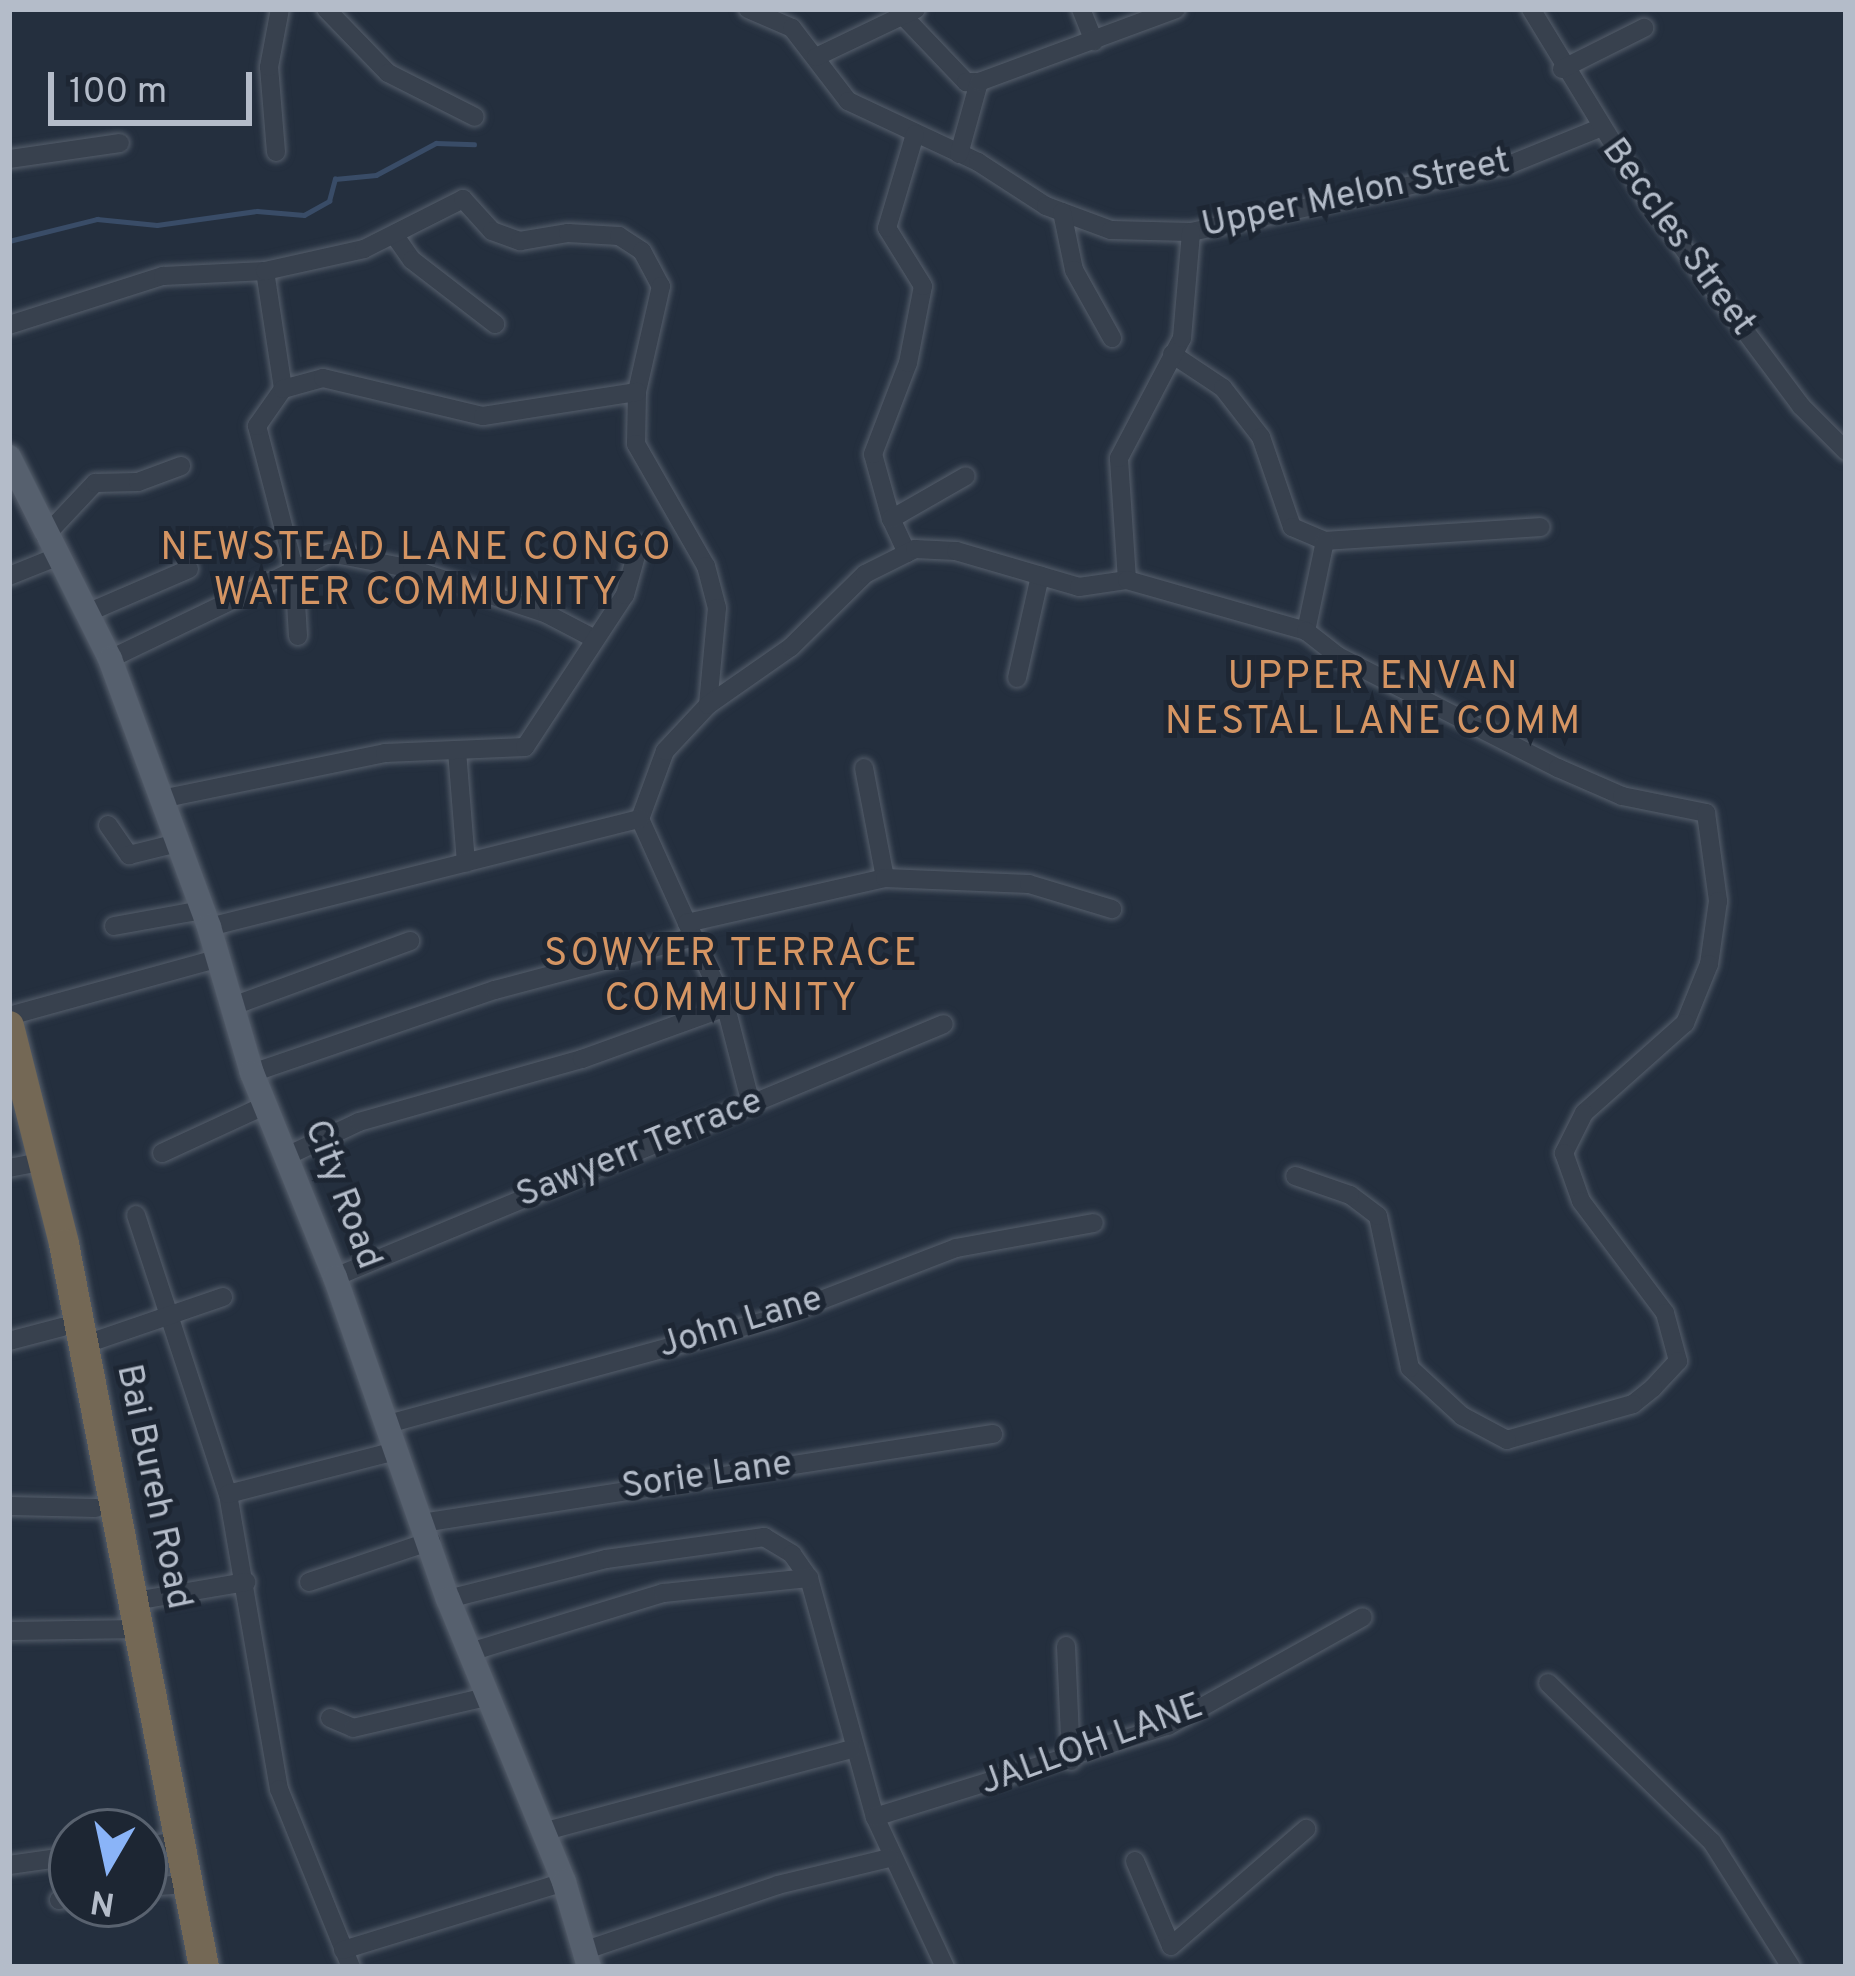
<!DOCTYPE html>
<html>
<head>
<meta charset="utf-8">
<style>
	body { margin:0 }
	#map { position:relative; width:1855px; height:1976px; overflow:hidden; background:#242f3e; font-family:Overpass,sans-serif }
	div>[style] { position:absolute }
	.stream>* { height:4.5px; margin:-2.25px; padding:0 2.25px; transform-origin:2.25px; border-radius:2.25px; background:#394c67 }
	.roads { filter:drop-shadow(0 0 3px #565f6c) drop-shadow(0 0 3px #565f6c) }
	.minor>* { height:18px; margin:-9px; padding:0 9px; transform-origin:9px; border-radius:9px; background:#38414e }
	.major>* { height:24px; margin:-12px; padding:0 12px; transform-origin:12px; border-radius:12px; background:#56606e }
	.highway>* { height:30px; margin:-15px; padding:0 15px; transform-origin:15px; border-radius:15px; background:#746855 }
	span { translate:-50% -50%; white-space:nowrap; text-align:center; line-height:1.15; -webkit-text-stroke:10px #1d2633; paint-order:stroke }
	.street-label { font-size:36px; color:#b4bcc9 }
	.neighbourhood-label { font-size:39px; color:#d59563; letter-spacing:3px }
	.frame { position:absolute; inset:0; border:12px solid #b4bcc9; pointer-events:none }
	.north { position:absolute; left:48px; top:1808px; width:120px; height:120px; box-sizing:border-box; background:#1d2633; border:3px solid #59626f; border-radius:50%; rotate:189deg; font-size:33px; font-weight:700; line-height:48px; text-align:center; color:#b4bcc9 }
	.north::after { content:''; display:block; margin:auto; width:42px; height:54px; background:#8ab4f8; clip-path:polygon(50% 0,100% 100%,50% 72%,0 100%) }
	.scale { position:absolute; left:48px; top:72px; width:204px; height:54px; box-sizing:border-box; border:6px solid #b4bcc9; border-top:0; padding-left:15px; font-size:36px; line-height:42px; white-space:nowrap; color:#b4bcc9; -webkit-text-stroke:9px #1d2633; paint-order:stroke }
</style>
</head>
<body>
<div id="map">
	<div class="stream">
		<div style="left:9px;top:241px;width:91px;rotate:-14deg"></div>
		<div style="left:97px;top:219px;width:60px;rotate:5.7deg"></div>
		<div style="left:157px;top:225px;width:101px;rotate:-8deg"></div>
		<div style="left:257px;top:211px;width:47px;rotate:4.9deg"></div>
		<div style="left:304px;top:215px;width:29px;rotate:-29deg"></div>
		<div style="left:329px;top:201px;width:23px;rotate:-75deg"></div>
		<div style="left:335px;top:179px;width:41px;rotate:-5.6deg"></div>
		<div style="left:376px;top:175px;width:68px;rotate:-28.1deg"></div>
		<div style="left:436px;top:143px;width:38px;rotate:2deg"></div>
	</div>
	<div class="roads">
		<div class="minor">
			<div style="left:326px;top:9px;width:89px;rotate:45.9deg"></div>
			<div style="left:388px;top:73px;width:97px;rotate:26.8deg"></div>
			<div style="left:748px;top:9px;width:48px;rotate:23.4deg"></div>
			<div style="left:792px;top:28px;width:92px;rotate:52.5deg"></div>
			<div style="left:848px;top:101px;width:144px;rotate:25.1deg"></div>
			<div style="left:978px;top:162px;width:81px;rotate:32.9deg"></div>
			<div style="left:1046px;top:206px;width:69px;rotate:20.3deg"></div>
			<div style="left:1111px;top:230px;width:80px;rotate:1.4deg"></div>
			<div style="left:1191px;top:232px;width:327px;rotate:-12deg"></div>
			<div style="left:1511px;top:164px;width:93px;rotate:-22.1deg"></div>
			<div style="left:1081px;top:9px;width:35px;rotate:68deg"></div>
			<div style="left:1531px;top:9px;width:228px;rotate:58.6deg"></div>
			<div style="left:1650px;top:204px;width:252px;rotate:53.2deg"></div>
			<div style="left:1801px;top:406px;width:64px;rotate:45deg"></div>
			<div style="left:907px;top:20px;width:86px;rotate:46.4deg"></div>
			<div style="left:966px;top:82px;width:13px"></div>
			<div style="left:816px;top:57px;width:111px;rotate:-25.6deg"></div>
			<div style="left:1562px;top:69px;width:92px;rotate:-26.6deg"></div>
			<div style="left:276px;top:152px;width:85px;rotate:-94.7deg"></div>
			<div style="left:269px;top:67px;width:59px;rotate:-79.3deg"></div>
			<div style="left:959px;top:154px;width:75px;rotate:-74.5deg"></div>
			<div style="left:979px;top:82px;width:210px;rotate:-20.3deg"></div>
			<div style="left:9px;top:159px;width:112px;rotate:-8.2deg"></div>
			<div style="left:1062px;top:212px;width:59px;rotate:78.3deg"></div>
			<div style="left:1074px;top:270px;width:78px;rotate:60.8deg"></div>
			<div style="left:395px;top:236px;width:29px;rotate:55deg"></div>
			<div style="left:412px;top:260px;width:105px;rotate:37.6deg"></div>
			<div style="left:265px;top:271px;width:119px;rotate:81.3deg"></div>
			<div style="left:9px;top:325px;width:162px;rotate:-17.7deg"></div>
			<div style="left:163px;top:276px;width:102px;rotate:-2.8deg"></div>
			<div style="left:265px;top:271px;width:101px;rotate:-12.5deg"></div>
			<div style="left:364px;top:249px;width:111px;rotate:-26.8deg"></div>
			<div style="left:463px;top:199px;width:43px;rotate:47.8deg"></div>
			<div style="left:492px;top:231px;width:30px;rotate:20deg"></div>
			<div style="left:520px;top:241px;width:49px;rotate:-9.5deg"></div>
			<div style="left:568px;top:233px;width:51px;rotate:3.4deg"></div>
			<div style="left:619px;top:236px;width:27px;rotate:33deg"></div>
			<div style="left:642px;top:251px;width:40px;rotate:62deg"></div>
			<div style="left:661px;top:286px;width:109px;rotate:102.8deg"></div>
			<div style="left:637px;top:392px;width:52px;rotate:91.1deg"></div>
			<div style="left:636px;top:444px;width:141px;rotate:60.2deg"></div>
			<div style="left:706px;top:566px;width:43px;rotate:75.3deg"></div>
			<div style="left:717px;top:608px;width:97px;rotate:95.3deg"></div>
			<div style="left:1172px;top:354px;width:61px;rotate:33.7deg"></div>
			<div style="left:1223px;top:388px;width:62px;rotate:52.2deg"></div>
			<div style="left:1261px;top:437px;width:95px;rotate:71deg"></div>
			<div style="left:1292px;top:527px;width:36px;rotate:23deg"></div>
			<div style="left:1325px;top:541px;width:216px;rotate:-3.7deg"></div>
			<div style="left:891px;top:519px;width:67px;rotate:-105.5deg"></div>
			<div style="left:873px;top:454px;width:97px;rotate:-69deg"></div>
			<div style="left:908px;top:363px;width:78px;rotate:-79deg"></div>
			<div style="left:923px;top:286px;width:68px;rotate:-121.8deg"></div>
			<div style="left:887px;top:228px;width:98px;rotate:-73.4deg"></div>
			<div style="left:45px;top:536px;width:73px;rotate:-46.7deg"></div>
			<div style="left:95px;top:483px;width:43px;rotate:-1.3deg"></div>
			<div style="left:138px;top:482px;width:46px;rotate:-20.4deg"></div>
			<div style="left:907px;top:553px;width:38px;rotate:-115deg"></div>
			<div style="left:891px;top:519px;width:86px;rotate:-29.8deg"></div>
			<div style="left:9px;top:576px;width:48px;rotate:-21.8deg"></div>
			<div style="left:1127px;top:580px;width:122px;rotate:-93.8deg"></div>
			<div style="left:1119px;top:458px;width:136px;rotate:-62.3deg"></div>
			<div style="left:1182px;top:338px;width:106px;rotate:-85.1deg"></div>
			<div style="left:87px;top:613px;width:111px;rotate:-23.3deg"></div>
			<div style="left:1306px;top:631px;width:92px;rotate:-78.1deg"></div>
			<div style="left:298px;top:636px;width:68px;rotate:-93.4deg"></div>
			<div style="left:294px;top:568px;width:147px;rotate:-104.6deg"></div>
			<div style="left:257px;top:426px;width:45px;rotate:-54.9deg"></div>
			<div style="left:283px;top:389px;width:41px;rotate:-15.4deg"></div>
			<div style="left:323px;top:378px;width:164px;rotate:13.4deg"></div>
			<div style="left:483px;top:416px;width:156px;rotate:-8.9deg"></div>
			<div style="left:110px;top:659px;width:244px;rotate:-25.7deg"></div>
			<div style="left:330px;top:553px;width:84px;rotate:11deg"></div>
			<div style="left:412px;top:569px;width:142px;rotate:18.4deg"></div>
			<div style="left:547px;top:614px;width:54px;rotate:27.5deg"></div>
			<div style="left:1017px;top:678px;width:105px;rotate:-77.3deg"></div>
			<div style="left:457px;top:751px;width:112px;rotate:85.4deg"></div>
			<div style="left:864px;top:768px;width:112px;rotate:79.2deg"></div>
			<div style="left:161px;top:799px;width:229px;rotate:-11.6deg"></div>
			<div style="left:385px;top:753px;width:140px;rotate:-2.5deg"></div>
			<div style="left:525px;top:747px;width:182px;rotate:-56.7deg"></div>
			<div style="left:625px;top:595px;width:52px;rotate:-74.4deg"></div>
			<div style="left:108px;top:825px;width:37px;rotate:55deg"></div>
			<div style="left:129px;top:855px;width:49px;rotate:-14deg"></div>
			<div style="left:687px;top:923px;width:114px;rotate:-114.3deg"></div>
			<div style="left:640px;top:819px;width:72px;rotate:-69.8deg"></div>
			<div style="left:665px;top:751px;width:63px;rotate:-46.9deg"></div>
			<div style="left:708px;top:705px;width:101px;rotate:-34.9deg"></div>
			<div style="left:791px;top:647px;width:104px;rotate:-44.6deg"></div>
			<div style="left:865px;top:574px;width:56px;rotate:-26.6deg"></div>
			<div style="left:915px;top:549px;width:41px;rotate:2.8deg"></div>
			<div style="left:956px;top:551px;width:128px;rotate:16.3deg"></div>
			<div style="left:1079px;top:587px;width:49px;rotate:-8.3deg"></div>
			<div style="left:1127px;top:580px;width:186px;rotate:15.9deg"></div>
			<div style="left:1306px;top:631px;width:41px;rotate:38deg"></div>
			<div style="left:1338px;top:656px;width:247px;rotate:27deg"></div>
			<div style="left:1558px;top:768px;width:70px;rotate:23.6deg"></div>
			<div style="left:1622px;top:796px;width:86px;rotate:11.4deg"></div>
			<div style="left:1706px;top:813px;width:89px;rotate:82.2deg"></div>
			<div style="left:1718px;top:901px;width:64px;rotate:98.1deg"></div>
			<div style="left:1709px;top:964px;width:64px;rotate:112.1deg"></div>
			<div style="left:1685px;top:1023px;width:135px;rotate:138.3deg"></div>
			<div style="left:1584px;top:1113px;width:45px;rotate:116.6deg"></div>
			<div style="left:1564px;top:1153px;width:51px;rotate:70.5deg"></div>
			<div style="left:1581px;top:1201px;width:140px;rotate:53.1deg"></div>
			<div style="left:1665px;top:1313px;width:50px;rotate:74.8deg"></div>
			<div style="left:1678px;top:1361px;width:37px;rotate:133deg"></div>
			<div style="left:1653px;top:1388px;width:26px;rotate:141deg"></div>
			<div style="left:1633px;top:1404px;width:131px;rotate:164.1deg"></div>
			<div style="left:1507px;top:1440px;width:51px;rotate:-151.9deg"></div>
			<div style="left:1462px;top:1416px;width:71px;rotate:-137.3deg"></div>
			<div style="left:1410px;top:1368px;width:155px;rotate:-101.9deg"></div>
			<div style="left:1378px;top:1216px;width:35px;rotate:-143deg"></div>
			<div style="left:1350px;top:1195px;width:58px;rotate:-160.9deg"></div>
			<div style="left:114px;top:926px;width:89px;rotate:-10.3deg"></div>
			<div style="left:209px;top:927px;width:444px;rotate:-14.1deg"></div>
			<div style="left:230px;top:1007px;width:192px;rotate:-20.1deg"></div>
			<div style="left:9px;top:1016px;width:218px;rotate:-15.4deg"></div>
			<div style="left:252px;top:1073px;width:257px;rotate:-18.9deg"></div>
			<div style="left:495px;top:990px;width:206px;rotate:-14.9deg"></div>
			<div style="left:751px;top:1104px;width:100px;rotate:-104.5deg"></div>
			<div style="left:726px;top:1007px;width:93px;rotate:-114.9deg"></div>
			<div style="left:687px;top:923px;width:203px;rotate:-12.8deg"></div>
			<div style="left:885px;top:878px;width:144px;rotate:2.4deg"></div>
			<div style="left:1029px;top:884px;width:87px;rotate:16.8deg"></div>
			<div style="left:162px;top:1153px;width:115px;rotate:-24.8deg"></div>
			<div style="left:289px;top:1155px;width:77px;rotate:-25.2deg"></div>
			<div style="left:359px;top:1122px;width:232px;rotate:-15.8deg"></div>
			<div style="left:582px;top:1059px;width:153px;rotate:-19.9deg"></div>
			<div style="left:9px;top:1168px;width:21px;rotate:-11deg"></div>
			<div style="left:136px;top:1215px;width:294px;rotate:71.8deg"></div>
			<div style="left:228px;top:1494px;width:299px;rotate:80.2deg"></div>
			<div style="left:279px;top:1789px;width:192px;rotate:68deg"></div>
			<div style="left:335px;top:1277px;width:659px;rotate:-22.56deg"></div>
			<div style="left:9px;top:1341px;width:55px;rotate:-14.8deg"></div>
			<div style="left:83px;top:1345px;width:148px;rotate:-18.9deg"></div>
			<div style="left:388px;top:1424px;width:398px;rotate:-15.3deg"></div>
			<div style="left:772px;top:1319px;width:197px;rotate:-21.1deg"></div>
			<div style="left:956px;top:1248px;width:140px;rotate:-10.3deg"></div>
			<div style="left:228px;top:1494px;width:172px;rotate:-14.4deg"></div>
			<div style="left:9px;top:1506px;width:87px;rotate:1.3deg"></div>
			<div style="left:422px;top:1523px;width:578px;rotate:-8.86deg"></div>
			<div style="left:309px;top:1582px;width:129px;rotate:-18.6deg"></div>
			<div style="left:448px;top:1599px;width:163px;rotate:-14.2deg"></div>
			<div style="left:606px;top:1559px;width:160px;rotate:-7.9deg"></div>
			<div style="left:764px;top:1537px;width:33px;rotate:31deg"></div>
			<div style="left:792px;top:1554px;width:29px;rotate:55deg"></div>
			<div style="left:809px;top:1578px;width:248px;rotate:74.6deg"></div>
			<div style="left:875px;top:1817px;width:166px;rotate:65deg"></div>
			<div style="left:135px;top:1601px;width:113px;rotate:-9.7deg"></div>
			<div style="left:9px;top:1631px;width:132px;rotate:-0.9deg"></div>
			<div style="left:1066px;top:1646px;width:115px;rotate:87.5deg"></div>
			<div style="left:470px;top:1652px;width:202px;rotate:-17deg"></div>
			<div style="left:663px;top:1593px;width:147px;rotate:-5.9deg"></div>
			<div style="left:1548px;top:1683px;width:228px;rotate:44.1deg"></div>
			<div style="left:1712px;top:1842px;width:148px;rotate:57.7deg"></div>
			<div style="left:330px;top:1718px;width:25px;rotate:23deg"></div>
			<div style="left:353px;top:1728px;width:141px;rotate:-13.1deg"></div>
			<div style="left:875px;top:1817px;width:307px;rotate:-17.3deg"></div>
			<div style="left:1168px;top:1726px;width:223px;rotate:-29.2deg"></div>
			<div style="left:542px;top:1832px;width:321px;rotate:-15deg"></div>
			<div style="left:144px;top:1846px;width:21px;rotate:-8deg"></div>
			<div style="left:1135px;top:1861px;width:92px;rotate:67deg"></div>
			<div style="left:1171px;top:1946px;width:179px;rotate:-40.9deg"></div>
			<div style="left:9px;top:1865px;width:64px;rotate:-8.1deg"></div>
			<div style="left:144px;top:1887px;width:29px;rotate:-4deg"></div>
			<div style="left:59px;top:1900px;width:13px;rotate:-13deg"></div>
			<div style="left:343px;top:1950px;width:231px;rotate:-17.1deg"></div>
			<div style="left:583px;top:1951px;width:206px;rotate:-18.7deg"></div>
			<div style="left:778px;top:1885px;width:115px;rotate:-13.6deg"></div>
		</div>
		<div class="major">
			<div style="left:9px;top:457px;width:226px;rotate:63.4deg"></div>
			<div style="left:110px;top:659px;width:286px;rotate:69.7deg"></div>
			<div style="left:209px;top:927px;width:152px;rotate:73.6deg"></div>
			<div style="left:252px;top:1073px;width:220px;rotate:67.9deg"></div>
			<div style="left:335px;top:1277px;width:341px;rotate:70.7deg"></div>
			<div style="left:448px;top:1599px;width:306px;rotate:67.7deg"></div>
			<div style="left:564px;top:1882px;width:89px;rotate:73.6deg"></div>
		</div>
		<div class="highway">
			<div style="left:9px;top:1026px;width:225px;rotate:75.8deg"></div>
			<div style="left:64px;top:1244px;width:736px;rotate:79.04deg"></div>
		</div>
	</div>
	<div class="street-label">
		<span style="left:1356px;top:195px;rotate:-12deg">Upper Melon Street</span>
		<span style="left:1677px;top:238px;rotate:54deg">Beccles Street</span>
		<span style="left:640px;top:1150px;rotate:-22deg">Sawyerr Terrace</span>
		<span style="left:341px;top:1195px;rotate:69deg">City Road</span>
		<span style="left:741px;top:1324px;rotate:-17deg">John Lane</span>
		<span style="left:707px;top:1477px;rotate:-8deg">Sorie Lane</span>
		<span style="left:152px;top:1487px;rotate:78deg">Bai Bureh Road</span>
		<span style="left:1092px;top:1746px;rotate:-20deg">JALLOH LANE</span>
	</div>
	<div class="neighbourhood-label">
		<span style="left:417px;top:573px">NEWSTEAD LANE CONGO<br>WATER COMMUNITY</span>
		<span style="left:1374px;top:702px">UPPER ENVAN<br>NESTAL LANE COMM</span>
		<span style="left:732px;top:979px">SOWYER TERRACE<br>COMMUNITY</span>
	</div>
	<div class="frame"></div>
	<div class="north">N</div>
	<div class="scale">100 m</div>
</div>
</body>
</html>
